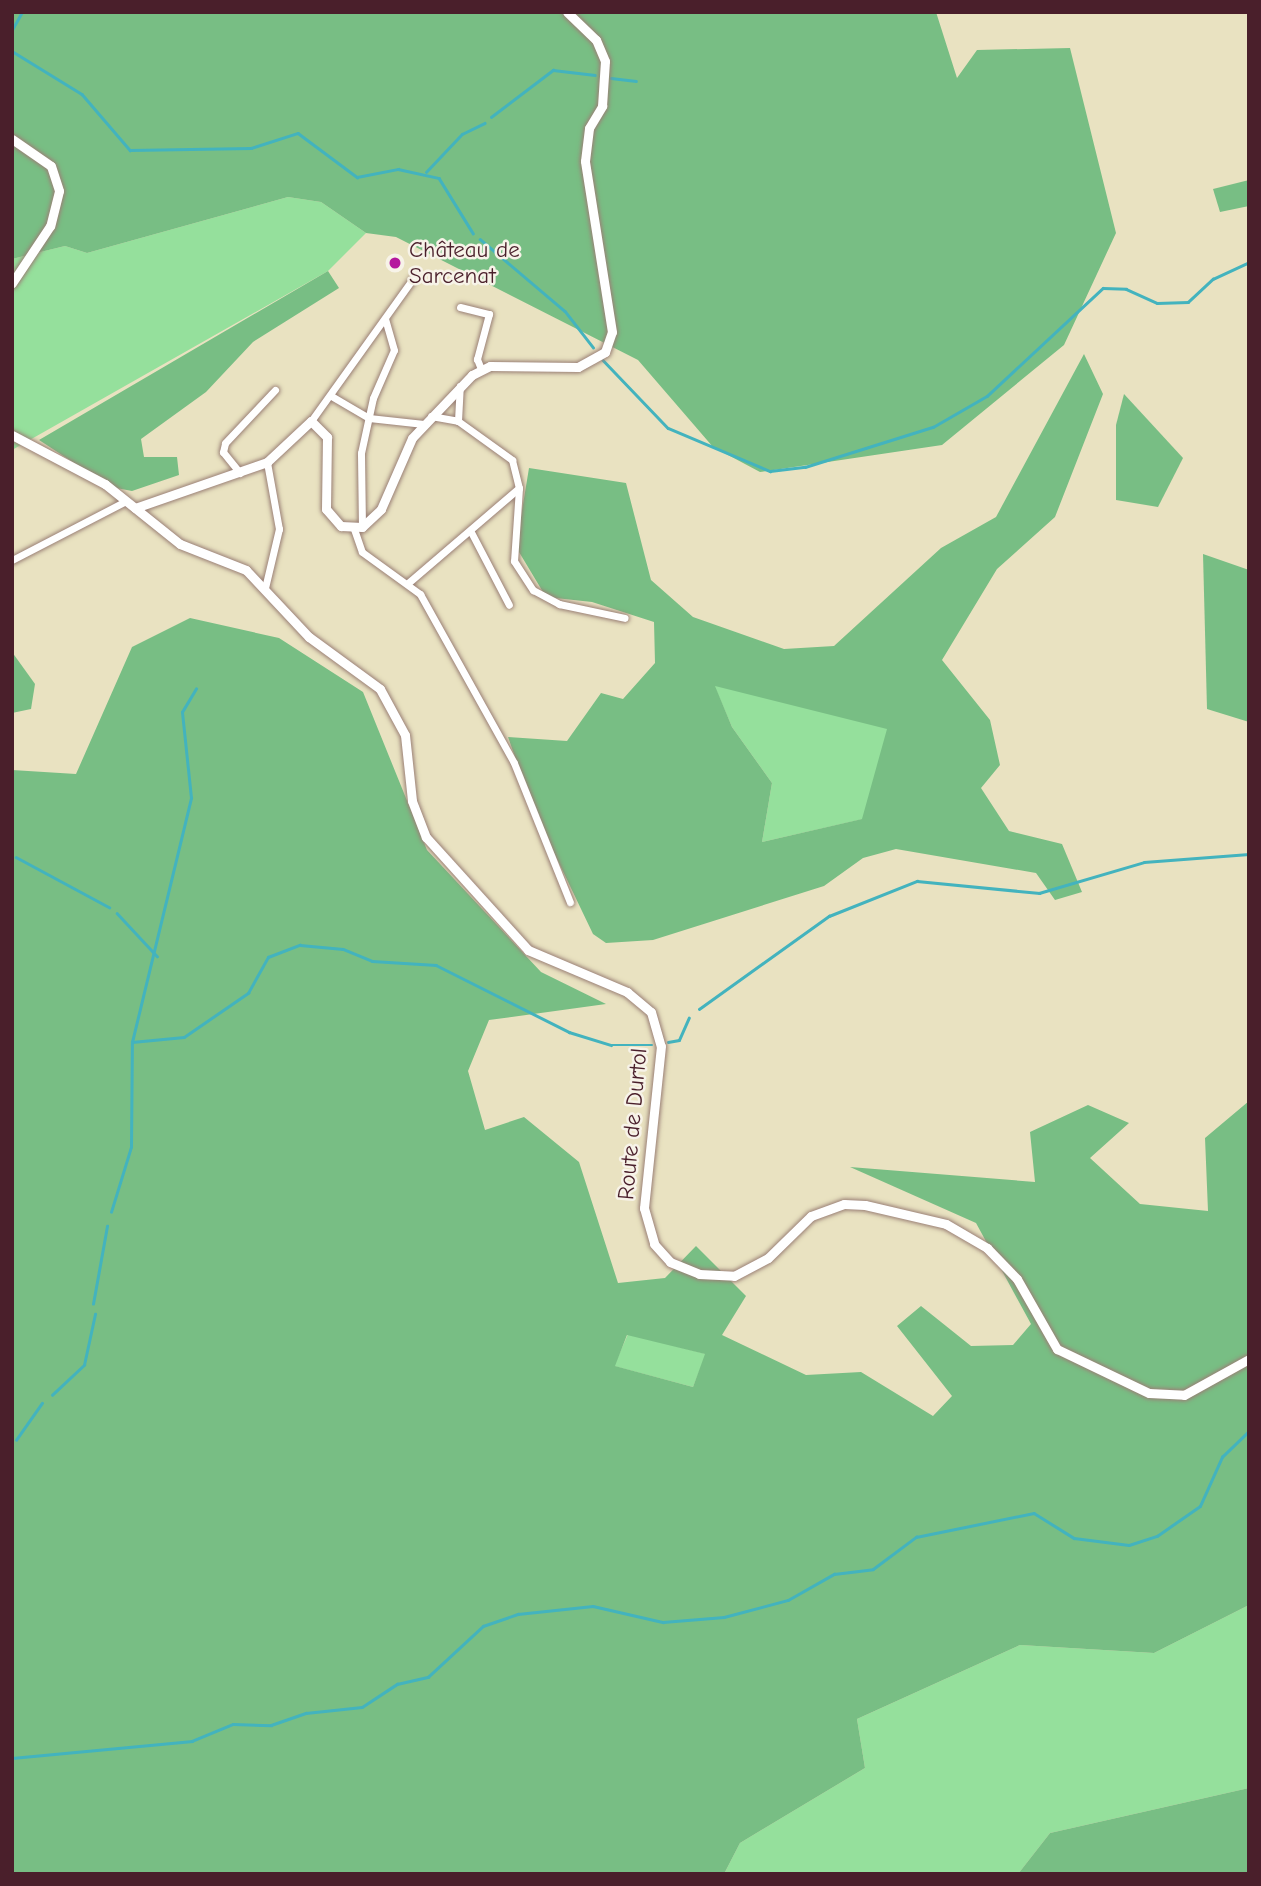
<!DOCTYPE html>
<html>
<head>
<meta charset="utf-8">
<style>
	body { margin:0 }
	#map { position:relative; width:1261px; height:1886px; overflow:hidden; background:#e9e2c1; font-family:"Comic Neue",sans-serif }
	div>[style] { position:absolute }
	.green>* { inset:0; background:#95e09c }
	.forest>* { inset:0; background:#78be84 }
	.stream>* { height:2.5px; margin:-1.25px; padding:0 1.25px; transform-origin:1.25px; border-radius:1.25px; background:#43b3be }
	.roads { filter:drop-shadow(0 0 2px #9a8076) drop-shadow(0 0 2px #9a8076) }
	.minor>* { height:7px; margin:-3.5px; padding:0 3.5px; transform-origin:3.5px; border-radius:3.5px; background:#fff }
	.tertiary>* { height:9px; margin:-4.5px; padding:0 4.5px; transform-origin:4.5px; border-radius:4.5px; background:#fff }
	.dots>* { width:19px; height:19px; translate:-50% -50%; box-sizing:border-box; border:4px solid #f7f3e8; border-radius:50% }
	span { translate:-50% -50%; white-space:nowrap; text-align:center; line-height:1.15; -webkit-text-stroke:5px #f7f3e8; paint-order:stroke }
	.poi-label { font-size:23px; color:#4a1f2b }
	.left { translate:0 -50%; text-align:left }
	.street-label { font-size:23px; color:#4a1f2b }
	.frame { position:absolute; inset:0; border:14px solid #4a1f2b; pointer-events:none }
</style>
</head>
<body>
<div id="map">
	<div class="green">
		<div style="clip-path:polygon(288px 197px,321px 202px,366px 233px,328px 271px,12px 450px,12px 259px,65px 246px,87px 253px)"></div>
		<div style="clip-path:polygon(714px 685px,888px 728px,863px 819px,762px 842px,772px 783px,732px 727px)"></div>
		<div style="clip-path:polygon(628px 1334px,706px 1354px,693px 1387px,614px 1366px)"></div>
		<div style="clip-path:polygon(1249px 1605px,1249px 1788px,1050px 1833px,1018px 1874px,724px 1874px,740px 1843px,865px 1768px,857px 1719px,1020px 1645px,1154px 1653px)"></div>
	</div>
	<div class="forest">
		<div style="clip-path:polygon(12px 12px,936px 12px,957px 78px,977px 50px,1070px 48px,1116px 233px,1064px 345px,942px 445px,760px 472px,713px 447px,638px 360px,396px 237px,366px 233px,321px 202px,288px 197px,87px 253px,65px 246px,12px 259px)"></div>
		<div style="clip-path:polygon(1249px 180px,1249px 206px,1220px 212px,1213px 189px)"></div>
		<div style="clip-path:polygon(328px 271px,339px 288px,253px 342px,206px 392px,141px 439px,144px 457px,177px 457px,179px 475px,132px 491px,111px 487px,39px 440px)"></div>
		<div style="clip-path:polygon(evenodd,1084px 354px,1103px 394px,1055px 517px,997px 569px,942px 660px,990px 720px,1000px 765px,981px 788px,1009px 831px,1062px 844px,1082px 892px,1055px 900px,1036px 873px,896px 849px,863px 858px,824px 886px,653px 940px,606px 943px,593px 934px,535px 813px,508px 737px,567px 741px,601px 693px,623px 699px,655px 663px,654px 622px,592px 602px,546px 597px,516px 547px,529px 468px,626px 483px,651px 580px,693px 617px,784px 649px,834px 646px,941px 548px,996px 517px,1084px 354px,715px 686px,887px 729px,862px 819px,762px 842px,772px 783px,732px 727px,715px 686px)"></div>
		<div style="clip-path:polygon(1124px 394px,1183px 458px,1158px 507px,1116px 500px,1116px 425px)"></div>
		<div style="clip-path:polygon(1203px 554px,1249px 570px,1249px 722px,1207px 709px)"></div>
		<div style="clip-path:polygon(evenodd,190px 618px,279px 638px,363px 692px,427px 850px,541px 972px,606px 1004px,489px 1020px,468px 1071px,485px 1130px,524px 1117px,579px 1162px,618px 1283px,665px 1278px,696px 1246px,746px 1296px,722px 1335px,806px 1375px,861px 1372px,933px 1416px,952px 1396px,897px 1326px,921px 1306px,971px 1346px,1013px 1345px,1031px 1324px,976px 1223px,850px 1167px,1035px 1182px,1030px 1132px,1088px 1105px,1129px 1123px,1090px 1158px,1140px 1204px,1208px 1211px,1205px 1138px,1249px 1101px,1249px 1605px,1154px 1653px,1020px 1645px,857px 1719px,865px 1768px,740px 1843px,724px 1874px,12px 1874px,12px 770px,76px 774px,132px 647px,190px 618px,627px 1335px,705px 1354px,693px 1387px,615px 1366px,627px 1335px)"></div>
		<div style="clip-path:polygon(12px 652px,35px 684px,31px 709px,12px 713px)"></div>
		<div style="clip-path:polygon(1249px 1788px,1249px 1874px,1018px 1874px,1050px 1833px)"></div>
	</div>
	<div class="stream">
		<div style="left:12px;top:30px;width:21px;rotate:-61deg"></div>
		<div style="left:12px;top:51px;width:82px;rotate:31.6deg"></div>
		<div style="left:82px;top:94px;width:74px;rotate:49.4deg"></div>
		<div style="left:130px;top:150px;width:121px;rotate:-0.9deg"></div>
		<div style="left:251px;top:148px;width:49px;rotate:-17.7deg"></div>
		<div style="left:298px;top:133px;width:74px;rotate:36.7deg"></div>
		<div style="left:357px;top:177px;width:42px;rotate:-11deg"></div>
		<div style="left:398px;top:169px;width:42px;rotate:12.4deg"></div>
		<div style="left:439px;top:178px;width:65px;rotate:58.3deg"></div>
		<div style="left:611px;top:78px;width:25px;rotate:7deg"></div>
		<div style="left:491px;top:117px;width:78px;rotate:-37.2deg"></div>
		<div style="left:553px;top:70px;width:42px;rotate:6.8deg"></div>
		<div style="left:426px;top:172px;width:52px;rotate:-46.5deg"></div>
		<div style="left:462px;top:134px;width:25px;rotate:-26deg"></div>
		<div style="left:480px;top:239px;width:111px;rotate:40.3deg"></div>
		<div style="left:565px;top:311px;width:46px;rotate:52.1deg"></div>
		<div style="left:603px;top:360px;width:94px;rotate:46.3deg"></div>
		<div style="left:668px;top:428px;width:111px;rotate:22.9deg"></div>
		<div style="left:770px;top:471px;width:35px;rotate:-7deg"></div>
		<div style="left:805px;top:467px;width:134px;rotate:-17.4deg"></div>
		<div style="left:933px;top:427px;width:62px;rotate:-29.9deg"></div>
		<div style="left:987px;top:396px;width:158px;rotate:-43deg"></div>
		<div style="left:1103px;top:288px;width:23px;rotate:2deg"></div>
		<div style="left:1126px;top:289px;width:34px;rotate:24deg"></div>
		<div style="left:1157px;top:303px;width:31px;rotate:-2deg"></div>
		<div style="left:1188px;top:302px;width:34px;rotate:-43deg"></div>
		<div style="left:1213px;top:279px;width:40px;rotate:-25deg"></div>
		<div style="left:16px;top:857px;width:106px;rotate:28.3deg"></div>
		<div style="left:117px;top:913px;width:59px;rotate:47.1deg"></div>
		<div style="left:699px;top:1009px;width:160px;rotate:-35.6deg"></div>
		<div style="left:829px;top:916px;width:95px;rotate:-21.7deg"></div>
		<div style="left:917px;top:881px;width:123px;rotate:5.6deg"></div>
		<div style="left:1039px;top:893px;width:109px;rotate:-16.4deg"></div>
		<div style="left:1144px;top:862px;width:105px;rotate:-4.4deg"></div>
		<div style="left:132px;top:1042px;width:52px;rotate:-5.5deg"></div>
		<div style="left:184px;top:1037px;width:78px;rotate:-34.5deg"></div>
		<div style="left:248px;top:993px;width:41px;rotate:-60.9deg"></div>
		<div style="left:268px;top:957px;width:34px;rotate:-21deg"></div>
		<div style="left:300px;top:945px;width:43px;rotate:5.3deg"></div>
		<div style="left:343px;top:949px;width:31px;rotate:22deg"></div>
		<div style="left:372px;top:961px;width:64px;rotate:3.6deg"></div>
		<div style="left:436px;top:965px;width:149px;rotate:26.7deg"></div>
		<div style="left:569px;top:1032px;width:44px;rotate:17.2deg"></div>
		<div style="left:611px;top:1045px;width:41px"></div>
		<div style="left:668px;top:1042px;width:11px;rotate:-10deg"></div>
		<div style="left:679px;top:1040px;width:24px;rotate:-66deg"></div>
		<div style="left:111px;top:1212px;width:68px;rotate:-72.9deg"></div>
		<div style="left:131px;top:1147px;width:105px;rotate:-89.5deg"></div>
		<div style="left:132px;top:1042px;width:251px;rotate:-76.4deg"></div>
		<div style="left:191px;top:798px;width:86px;rotate:-96deg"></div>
		<div style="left:182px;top:712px;width:27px;rotate:-59deg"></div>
		<div style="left:93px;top:1304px;width:79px;rotate:-79.8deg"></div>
		<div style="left:52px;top:1395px;width:44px;rotate:-43.2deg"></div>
		<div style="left:84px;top:1365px;width:52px;rotate:-77.8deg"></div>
		<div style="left:16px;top:1440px;width:45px;rotate:-54.9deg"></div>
		<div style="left:12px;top:1758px;width:181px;rotate:-5.4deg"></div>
		<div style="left:192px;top:1741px;width:44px;rotate:-22.5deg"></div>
		<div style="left:233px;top:1724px;width:38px;rotate:2deg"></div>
		<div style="left:271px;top:1725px;width:37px;rotate:-19deg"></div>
		<div style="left:306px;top:1713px;width:56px;rotate:-6.1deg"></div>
		<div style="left:362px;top:1707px;width:42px;rotate:-33.3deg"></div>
		<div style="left:397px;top:1684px;width:32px;rotate:-13deg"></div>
		<div style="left:428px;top:1677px;width:75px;rotate:-42.8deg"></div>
		<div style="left:483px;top:1626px;width:37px;rotate:-19deg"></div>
		<div style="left:518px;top:1614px;width:75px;rotate:-6.1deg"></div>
		<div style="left:593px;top:1606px;width:72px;rotate:12.9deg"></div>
		<div style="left:663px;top:1622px;width:61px;rotate:-4.7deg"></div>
		<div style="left:724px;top:1617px;width:66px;rotate:-14.9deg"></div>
		<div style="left:788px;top:1600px;width:53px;rotate:-29.5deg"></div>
		<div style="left:834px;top:1574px;width:39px;rotate:-7deg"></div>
		<div style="left:873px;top:1569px;width:54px;rotate:-36.7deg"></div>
		<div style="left:916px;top:1537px;width:120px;rotate:-11.5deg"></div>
		<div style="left:1034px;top:1513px;width:47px;rotate:32deg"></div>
		<div style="left:1074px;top:1538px;width:55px;rotate:7.3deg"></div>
		<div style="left:1129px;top:1545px;width:29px;rotate:-18deg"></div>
		<div style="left:1157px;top:1536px;width:52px;rotate:-34.9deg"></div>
		<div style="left:1200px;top:1506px;width:54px;rotate:-65.8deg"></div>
		<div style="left:1222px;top:1457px;width:37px;rotate:-44deg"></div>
	</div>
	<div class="roads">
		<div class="minor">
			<div style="left:460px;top:307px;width:30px;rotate:14deg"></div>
			<div style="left:489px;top:314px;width:47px;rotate:104.9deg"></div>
			<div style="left:477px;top:359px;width:11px;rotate:68deg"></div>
			<div style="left:333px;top:397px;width:42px;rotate:30.3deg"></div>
			<div style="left:369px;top:418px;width:55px;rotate:6.2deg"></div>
			<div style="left:431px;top:416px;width:27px;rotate:10deg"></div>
			<div style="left:458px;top:421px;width:67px;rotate:35.8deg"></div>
			<div style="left:512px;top:460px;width:29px;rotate:76deg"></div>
			<div style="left:519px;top:488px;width:73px;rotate:93.9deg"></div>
			<div style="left:514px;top:561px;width:35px;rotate:57deg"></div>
			<div style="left:533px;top:590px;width:30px;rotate:28deg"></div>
			<div style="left:559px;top:604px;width:67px;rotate:12deg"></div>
			<div style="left:311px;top:421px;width:177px;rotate:-54.4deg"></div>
			<div style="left:458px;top:421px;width:35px;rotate:-87deg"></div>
			<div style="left:240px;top:473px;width:27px;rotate:-129deg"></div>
			<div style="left:223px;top:452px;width:9px;rotate:-77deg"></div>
			<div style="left:225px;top:443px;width:73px;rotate:-46.7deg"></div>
			<div style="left:362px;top:527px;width:74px;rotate:-90.8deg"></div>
			<div style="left:361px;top:453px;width:56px;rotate:-77.7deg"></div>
			<div style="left:373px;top:398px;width:52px;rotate:-66.4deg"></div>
			<div style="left:394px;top:350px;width:32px;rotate:-106deg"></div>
			<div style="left:354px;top:529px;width:24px;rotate:71deg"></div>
			<div style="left:362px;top:552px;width:72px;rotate:35.9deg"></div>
			<div style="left:420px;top:594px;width:193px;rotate:60.9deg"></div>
			<div style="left:514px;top:763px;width:150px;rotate:68.1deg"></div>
			<div style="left:471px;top:532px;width:82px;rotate:62.5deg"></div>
			<div style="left:12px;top:560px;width:128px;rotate:-27.4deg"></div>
			<div style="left:408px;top:583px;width:146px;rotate:-40.6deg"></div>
			<div style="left:265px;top:588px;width:61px;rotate:-76.7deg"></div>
			<div style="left:279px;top:529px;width:68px;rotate:-100.2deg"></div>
		</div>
		<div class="tertiary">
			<div style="left:12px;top:139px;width:47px;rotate:34.7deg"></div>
			<div style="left:51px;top:166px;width:26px;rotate:72deg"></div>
			<div style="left:59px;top:191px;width:36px;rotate:104deg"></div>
			<div style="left:50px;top:226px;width:69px;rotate:123.7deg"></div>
			<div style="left:12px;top:435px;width:105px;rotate:27.8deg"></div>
			<div style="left:105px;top:484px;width:96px;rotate:38.7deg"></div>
			<div style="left:180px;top:544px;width:71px;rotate:21.5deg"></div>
			<div style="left:246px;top:570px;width:92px;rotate:46.8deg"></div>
			<div style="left:309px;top:637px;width:88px;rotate:36.2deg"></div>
			<div style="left:380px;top:689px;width:52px;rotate:61.5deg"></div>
			<div style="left:405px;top:735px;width:66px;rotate:83.9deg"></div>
			<div style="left:412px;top:801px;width:39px;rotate:69deg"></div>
			<div style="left:426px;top:837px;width:152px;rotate:47.9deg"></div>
			<div style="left:528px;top:950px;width:108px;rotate:23deg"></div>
			<div style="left:627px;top:992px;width:31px;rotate:40deg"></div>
			<div style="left:651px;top:1012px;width:35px;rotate:74deg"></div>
			<div style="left:661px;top:1046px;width:163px;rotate:96deg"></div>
			<div style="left:644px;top:1208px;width:37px;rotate:74deg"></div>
			<div style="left:654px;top:1244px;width:24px;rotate:48deg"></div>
			<div style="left:670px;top:1262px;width:31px;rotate:22deg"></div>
			<div style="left:699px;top:1274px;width:35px;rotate:3deg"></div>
			<div style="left:734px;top:1276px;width:38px;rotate:-28deg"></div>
			<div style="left:768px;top:1258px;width:60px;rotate:-44.3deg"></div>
			<div style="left:811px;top:1216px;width:35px;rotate:-20deg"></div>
			<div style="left:844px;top:1204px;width:21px;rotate:3deg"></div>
			<div style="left:865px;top:1205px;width:83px;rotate:13.2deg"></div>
			<div style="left:946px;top:1224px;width:48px;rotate:30.3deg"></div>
			<div style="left:987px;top:1248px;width:43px;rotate:45.9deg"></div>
			<div style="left:1017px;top:1279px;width:81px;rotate:60.3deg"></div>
			<div style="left:1057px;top:1349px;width:102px;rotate:25.6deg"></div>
			<div style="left:1149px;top:1393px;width:35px;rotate:3deg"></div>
			<div style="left:1184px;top:1395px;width:74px;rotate:-29deg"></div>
			<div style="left:135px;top:508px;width:140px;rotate:-19.2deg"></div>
			<div style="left:267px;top:462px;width:60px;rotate:-43deg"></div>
			<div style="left:311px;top:421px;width:23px;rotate:45deg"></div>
			<div style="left:327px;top:437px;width:72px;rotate:90.8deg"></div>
			<div style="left:326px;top:509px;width:23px;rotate:49deg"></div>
			<div style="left:341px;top:526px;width:21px;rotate:3deg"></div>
			<div style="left:362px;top:527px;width:26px;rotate:-43deg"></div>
			<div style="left:381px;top:509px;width:77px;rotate:-66.4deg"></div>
			<div style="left:412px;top:438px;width:87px;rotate:-46.4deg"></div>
			<div style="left:472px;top:375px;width:20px;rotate:-27deg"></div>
			<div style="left:490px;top:366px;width:88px;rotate:0.7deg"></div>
			<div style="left:578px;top:367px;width:31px;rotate:-29deg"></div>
			<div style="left:605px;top:352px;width:21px;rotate:-71deg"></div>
			<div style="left:612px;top:332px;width:173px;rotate:-99deg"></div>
			<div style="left:585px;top:161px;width:33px;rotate:-83deg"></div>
			<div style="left:589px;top:128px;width:26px;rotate:-59deg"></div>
			<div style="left:602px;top:106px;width:45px;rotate:-86.2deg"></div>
			<div style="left:605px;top:61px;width:23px;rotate:-113deg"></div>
			<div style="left:596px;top:40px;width:40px;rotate:-136deg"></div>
		</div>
	</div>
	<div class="dots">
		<div style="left:395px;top:263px;background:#b5179e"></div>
	</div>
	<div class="poi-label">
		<span class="left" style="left:409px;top:263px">Château de<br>Sarcenat</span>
	</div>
	<div class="street-label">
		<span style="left:633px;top:1124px;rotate:-85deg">Route de Durtol</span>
	</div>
	<div class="frame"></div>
</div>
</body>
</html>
